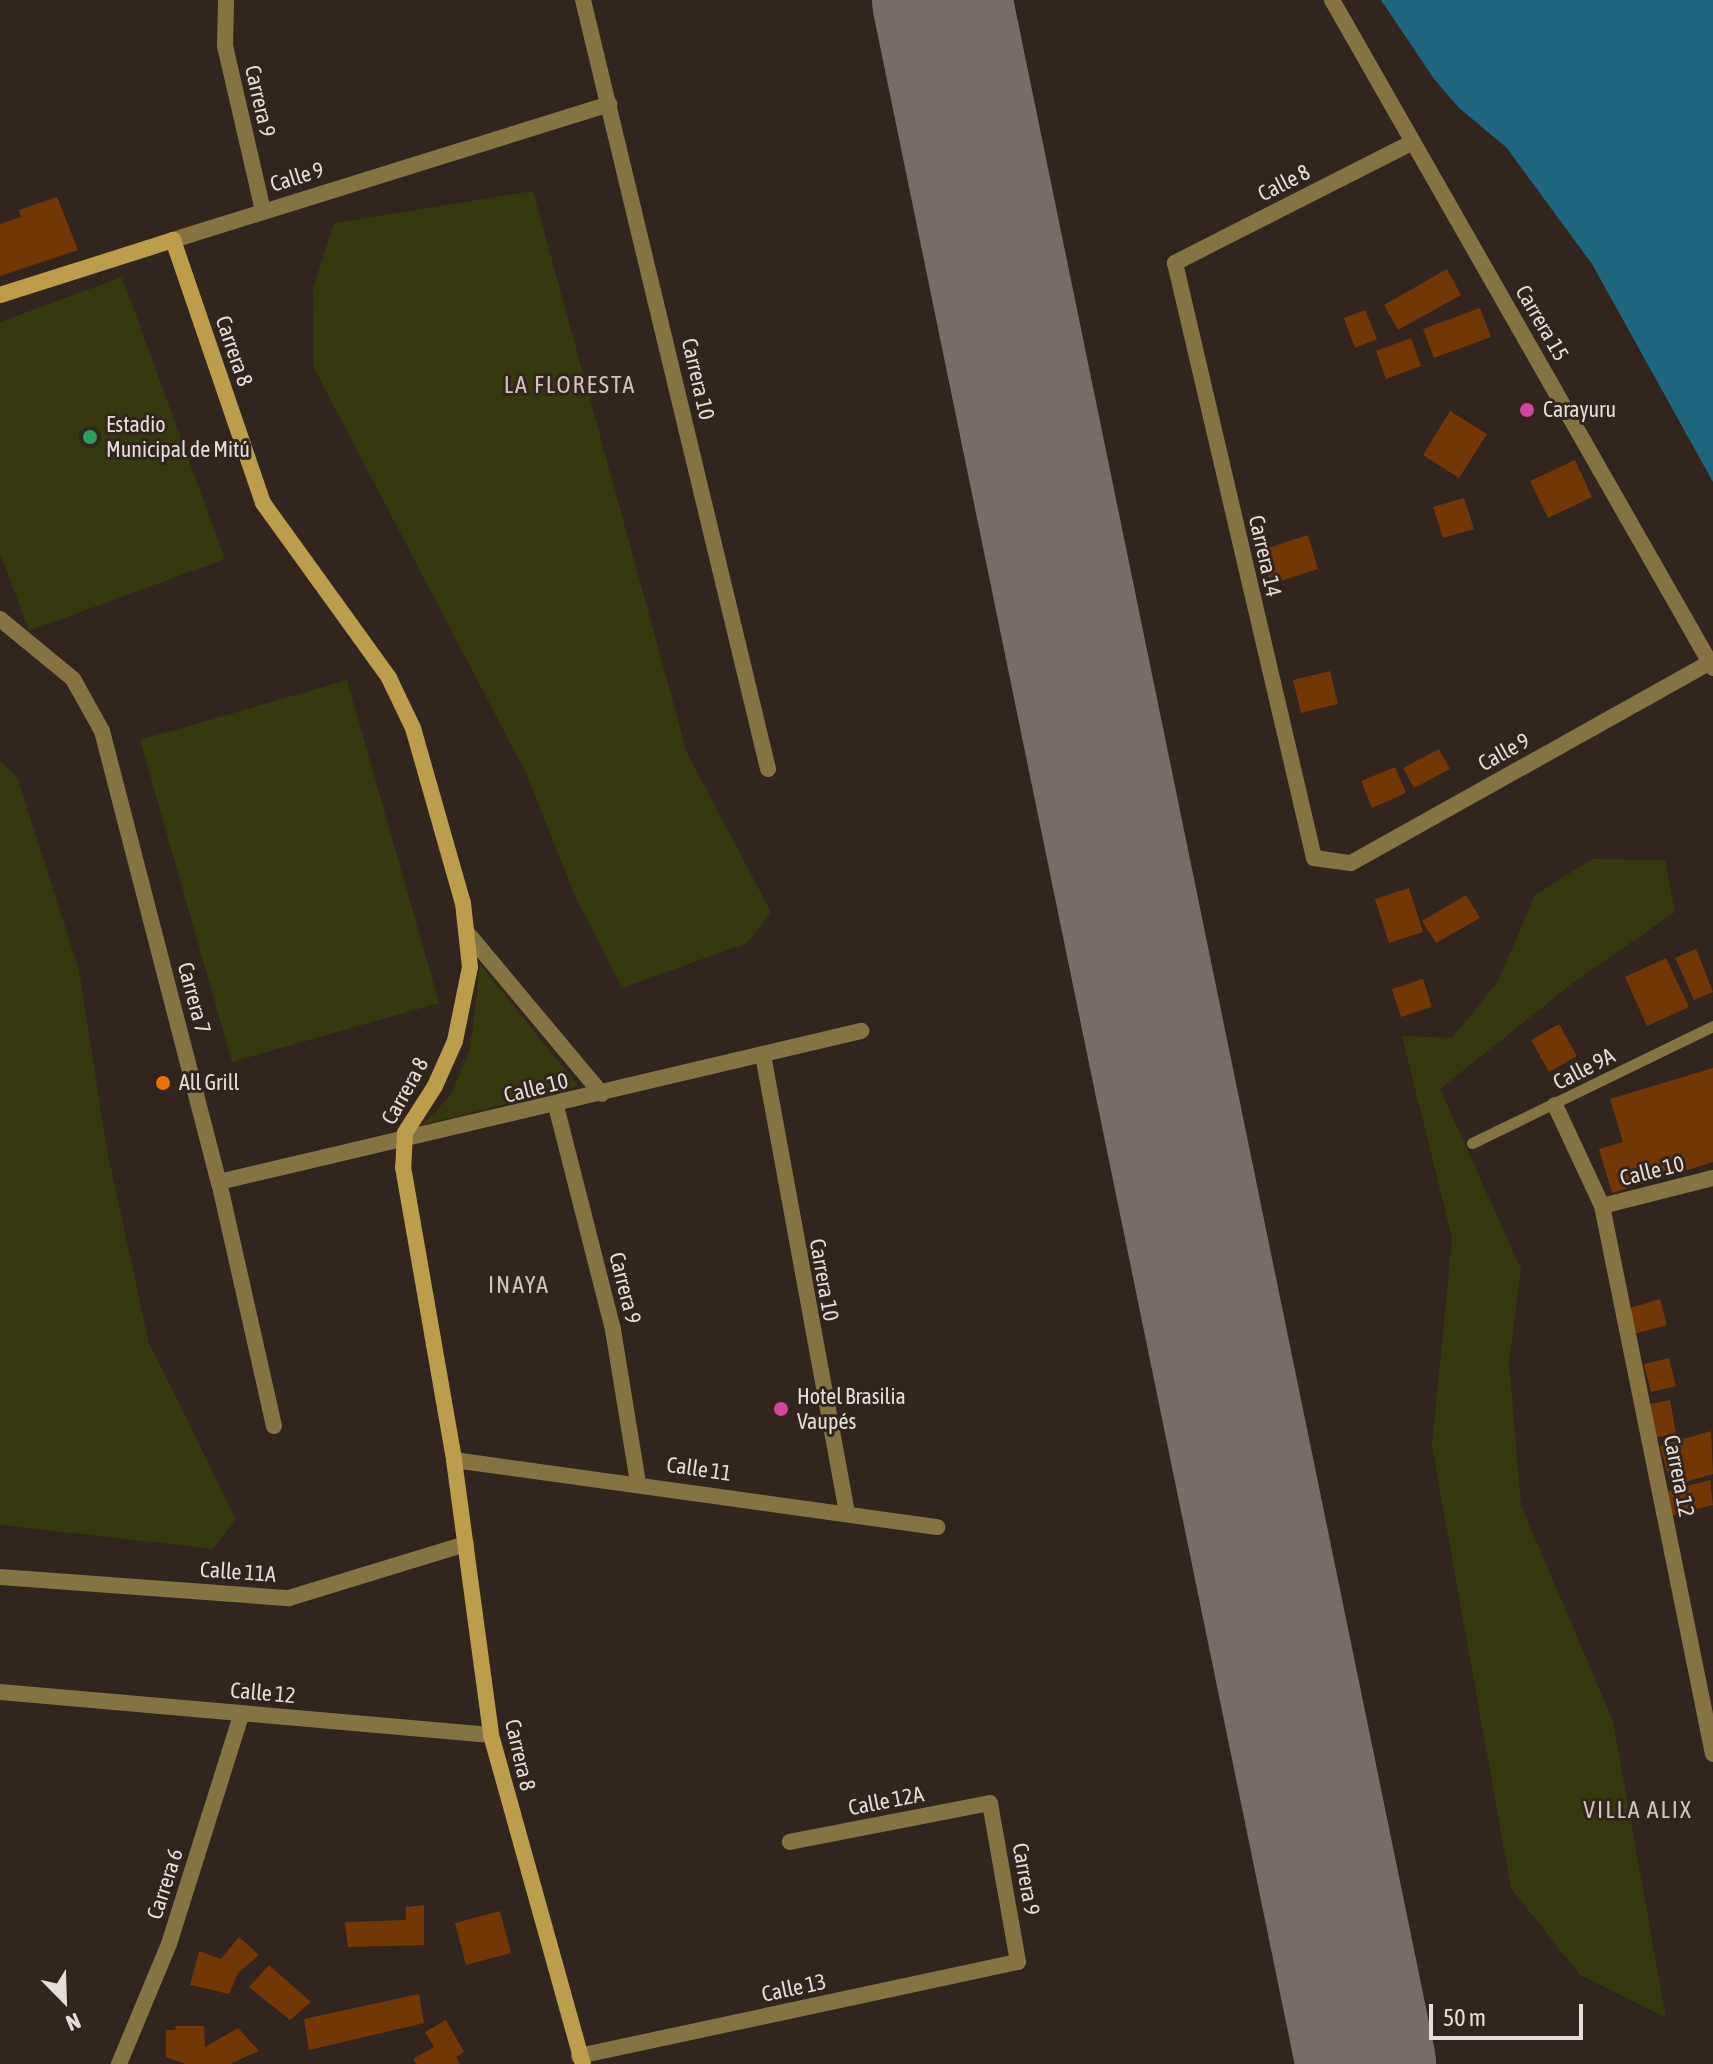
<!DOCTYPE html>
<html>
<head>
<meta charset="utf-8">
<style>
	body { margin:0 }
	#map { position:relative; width:1713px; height:2064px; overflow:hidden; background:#32251d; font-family:"Asap Condensed",sans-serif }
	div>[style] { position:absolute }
	.green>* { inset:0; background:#35390d }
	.water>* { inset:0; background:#1d667e }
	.runway>* { height:140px; margin:-70px; padding:0 70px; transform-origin:70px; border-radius:70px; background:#786d66 }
	.building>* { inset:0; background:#713806 }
	.lane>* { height:11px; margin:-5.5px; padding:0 5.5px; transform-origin:5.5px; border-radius:5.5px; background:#857342 }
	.street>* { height:16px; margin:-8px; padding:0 8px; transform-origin:8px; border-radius:8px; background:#857342 }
	.secondary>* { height:16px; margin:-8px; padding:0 8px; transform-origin:8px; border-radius:8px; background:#bb9d4b }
	.dots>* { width:22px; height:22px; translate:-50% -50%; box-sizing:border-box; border:4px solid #32251d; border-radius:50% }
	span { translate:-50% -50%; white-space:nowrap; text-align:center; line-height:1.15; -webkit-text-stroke:6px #32251d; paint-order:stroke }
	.street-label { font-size:22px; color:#e5ddd7 }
	.poi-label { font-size:22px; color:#e5ddd7 }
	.left { translate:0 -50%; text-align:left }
	.neighbourhood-label { font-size:24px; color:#d3c2b8; letter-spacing:2px }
	.north { position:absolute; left:24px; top:1960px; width:80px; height:80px; -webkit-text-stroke:6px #32251d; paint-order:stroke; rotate:157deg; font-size:22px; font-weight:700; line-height:32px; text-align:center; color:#e5ddd7 }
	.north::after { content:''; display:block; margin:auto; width:28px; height:36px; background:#e5ddd7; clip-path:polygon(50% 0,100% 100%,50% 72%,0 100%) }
	.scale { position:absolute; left:1429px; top:2004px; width:154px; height:36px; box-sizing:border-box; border:4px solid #e5ddd7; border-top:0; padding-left:10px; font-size:24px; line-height:28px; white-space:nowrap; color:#e5ddd7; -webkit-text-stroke:6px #32251d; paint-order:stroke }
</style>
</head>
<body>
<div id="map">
	<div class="green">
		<div style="clip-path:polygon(533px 191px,687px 753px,771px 912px,747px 943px,622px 988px,575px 896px,526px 773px,314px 368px,313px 288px,334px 223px)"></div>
		<div style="clip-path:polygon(122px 277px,225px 559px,29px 631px,0 553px,0 322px)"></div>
		<div style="clip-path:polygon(347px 680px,439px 1003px,232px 1062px,140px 740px)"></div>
		<div style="clip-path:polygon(0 761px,17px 777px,79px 970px,107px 1150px,149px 1343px,236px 1519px,213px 1549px,0 1525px)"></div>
		<div style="clip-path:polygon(1592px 859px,1665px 860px,1675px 912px,1573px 983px,1440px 1089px,1521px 1269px,1509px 1362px,1521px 1505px,1613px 1721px,1666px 2018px,1580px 1975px,1511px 1888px,1432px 1446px,1452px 1238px,1402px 1036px,1452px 1038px,1497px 983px,1535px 895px)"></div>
		<div style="clip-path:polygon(480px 964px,578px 1086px,422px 1125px,451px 1095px,470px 1050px)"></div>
	</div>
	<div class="water">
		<div style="clip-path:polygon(1381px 0,1713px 0,1713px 482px,1592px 264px,1506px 147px,1459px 108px,1434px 79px)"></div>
	</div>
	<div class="runway">
		<div style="left:942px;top:0;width:2107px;rotate:78.39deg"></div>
	</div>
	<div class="building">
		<div style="clip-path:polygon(57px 197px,78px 250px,0 276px,0 224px,21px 217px,19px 210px)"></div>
		<div style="clip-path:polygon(1447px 269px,1461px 295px,1398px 330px,1384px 305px)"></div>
		<div style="clip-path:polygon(1480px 308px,1491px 337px,1434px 358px,1423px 329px)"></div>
		<div style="clip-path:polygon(1365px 310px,1377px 339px,1355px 348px,1344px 318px)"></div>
		<div style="clip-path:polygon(1411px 338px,1421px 366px,1386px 379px,1376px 351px)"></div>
		<div style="clip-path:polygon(1450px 411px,1487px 434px,1459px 478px,1423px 455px)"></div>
		<div style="clip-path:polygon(1575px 460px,1592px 497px,1548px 518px,1530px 481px)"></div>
		<div style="clip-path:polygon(1464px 498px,1474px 529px,1443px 538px,1433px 507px)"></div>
		<div style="clip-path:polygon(1308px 535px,1318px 569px,1271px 584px,1261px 550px)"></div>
		<div style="clip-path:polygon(1330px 671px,1338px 704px,1301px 713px,1293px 680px)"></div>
		<div style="clip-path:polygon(1439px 749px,1450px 769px,1414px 788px,1403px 768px)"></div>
		<div style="clip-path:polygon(1395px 767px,1406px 793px,1372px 808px,1361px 781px)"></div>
		<div style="clip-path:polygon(1409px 888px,1423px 932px,1389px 943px,1375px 899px)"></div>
		<div style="clip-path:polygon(1466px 895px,1480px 918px,1436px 943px,1422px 921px)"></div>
		<div style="clip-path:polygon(1696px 949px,1713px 992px,1694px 1000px,1675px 958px)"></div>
		<div style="clip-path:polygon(1666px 958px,1689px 1007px,1647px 1026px,1625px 977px)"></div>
		<div style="clip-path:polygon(1423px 979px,1432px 1007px,1401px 1017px,1392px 989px)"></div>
		<div style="clip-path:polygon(1559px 1024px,1577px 1056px,1549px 1072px,1531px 1040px)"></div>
		<div style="clip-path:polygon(1713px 1068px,1713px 1162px,1612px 1193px,1599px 1149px,1623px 1142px,1610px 1099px)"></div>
		<div style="clip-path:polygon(1660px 1299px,1667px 1325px,1634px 1334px,1627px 1309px)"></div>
		<div style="clip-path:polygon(1669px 1358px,1676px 1386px,1651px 1392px,1644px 1364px)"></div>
		<div style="clip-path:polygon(1670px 1400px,1676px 1434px,1652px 1438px,1645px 1405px)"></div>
		<div style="clip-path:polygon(1711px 1431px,1713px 1474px,1671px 1486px,1660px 1446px)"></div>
		<div style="clip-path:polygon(1710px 1480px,1713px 1505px,1670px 1516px,1664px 1492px)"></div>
		<div style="clip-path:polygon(424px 1905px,424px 1945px,348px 1947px,345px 1922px,406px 1920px,406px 1907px)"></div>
		<div style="clip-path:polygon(500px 1911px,511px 1953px,466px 1965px,455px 1923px)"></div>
		<div style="clip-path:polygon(239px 1937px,259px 1955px,238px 1973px,229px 1994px,190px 1985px,199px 1951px,221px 1959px)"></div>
		<div style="clip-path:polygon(269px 1965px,311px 2002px,290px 2020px,249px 1987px)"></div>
		<div style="clip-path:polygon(419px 1994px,424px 2023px,309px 2050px,304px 2019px)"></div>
		<div style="clip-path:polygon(446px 2020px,464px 2052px,456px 2057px,460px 2064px,416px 2064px,413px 2059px,434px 2047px,425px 2032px)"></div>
		<div style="clip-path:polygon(175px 2026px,204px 2026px,205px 2047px,238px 2028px,259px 2051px,230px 2064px,185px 2064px,166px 2057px,166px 2030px,176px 2030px)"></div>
	</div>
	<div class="lane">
		<div style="left:1472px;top:1143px;width:268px;rotate:-25.9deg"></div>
	</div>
	<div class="street">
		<div style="left:226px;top:0;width:46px;rotate:91.2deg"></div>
		<div style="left:225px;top:46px;width:168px;rotate:77deg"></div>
		<div style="left:583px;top:0;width:791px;rotate:76.47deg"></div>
		<div style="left:1332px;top:0;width:769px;rotate:60.3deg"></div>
		<div style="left:1413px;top:142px;width:267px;rotate:153.1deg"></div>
		<div style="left:1175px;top:263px;width:611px;rotate:76.85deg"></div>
		<div style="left:1314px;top:858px;width:37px;rotate:8deg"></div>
		<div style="left:1351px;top:863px;width:411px;rotate:-29.2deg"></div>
		<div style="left:173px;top:240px;width:457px;rotate:-17.3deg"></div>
		<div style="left:0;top:619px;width:94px;rotate:39.4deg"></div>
		<div style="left:73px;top:679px;width:60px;rotate:60.9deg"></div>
		<div style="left:102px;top:731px;width:466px;rotate:75.5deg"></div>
		<div style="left:219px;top:1182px;width:250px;rotate:77.3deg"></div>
		<div style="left:469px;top:935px;width:207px;rotate:50.1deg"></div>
		<div style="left:763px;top:1055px;width:466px;rotate:79.6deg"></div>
		<div style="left:1555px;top:1105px;width:111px;rotate:65deg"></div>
		<div style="left:1602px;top:1206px;width:559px;rotate:78.55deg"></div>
		<div style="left:556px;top:1106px;width:231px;rotate:75.7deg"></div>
		<div style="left:613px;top:1330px;width:155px;rotate:80.7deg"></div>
		<div style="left:219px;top:1182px;width:660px;rotate:-13.24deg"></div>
		<div style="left:1602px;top:1206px;width:114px;rotate:-14.2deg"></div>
		<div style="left:454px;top:1460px;width:488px;rotate:7.9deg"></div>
		<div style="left:0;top:1577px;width:290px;rotate:4.2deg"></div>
		<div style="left:289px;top:1598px;width:185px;rotate:-17deg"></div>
		<div style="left:0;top:1692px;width:493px;rotate:5deg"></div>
		<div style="left:579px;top:2056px;width:449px;rotate:-12.1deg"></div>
		<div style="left:1018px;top:1962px;width:161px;rotate:-100deg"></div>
		<div style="left:990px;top:1803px;width:204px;rotate:169deg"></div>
		<div style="left:119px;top:2064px;width:130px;rotate:-67.4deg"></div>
		<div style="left:169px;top:1944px;width:242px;rotate:-72.5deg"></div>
	</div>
	<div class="secondary">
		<div style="left:0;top:295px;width:182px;rotate:-17.6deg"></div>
		<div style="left:173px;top:240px;width:278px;rotate:71.1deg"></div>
		<div style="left:263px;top:503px;width:216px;rotate:54.2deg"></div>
		<div style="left:389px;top:678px;width:55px;rotate:64.4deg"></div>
		<div style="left:413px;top:728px;width:182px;rotate:74.1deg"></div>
		<div style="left:463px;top:903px;width:64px;rotate:83.8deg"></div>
		<div style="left:470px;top:967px;width:76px;rotate:101.5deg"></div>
		<div style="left:455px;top:1041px;width:49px;rotate:114deg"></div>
		<div style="left:435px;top:1086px;width:56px;rotate:122.6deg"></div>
		<div style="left:405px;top:1133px;width:34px;rotate:93deg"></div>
		<div style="left:403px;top:1167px;width:297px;rotate:80.1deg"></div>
		<div style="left:454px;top:1460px;width:277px;rotate:82.3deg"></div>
		<div style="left:491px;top:1735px;width:342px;rotate:74.4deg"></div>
	</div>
	<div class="dots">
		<div style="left:1527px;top:410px;background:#d1479c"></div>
		<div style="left:90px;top:437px;background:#2e9e5b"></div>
		<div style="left:163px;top:1083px;background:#e8710a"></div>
		<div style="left:781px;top:1409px;background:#d1479c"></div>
	</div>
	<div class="street-label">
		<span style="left:260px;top:101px;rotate:77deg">Carrera 9</span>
		<span style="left:297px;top:177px;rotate:-17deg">Calle 9</span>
		<span style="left:1284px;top:183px;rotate:-27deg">Calle 8</span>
		<span style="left:1542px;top:323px;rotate:60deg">Carrera 15</span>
		<span style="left:234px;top:351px;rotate:71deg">Carrera 8</span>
		<span style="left:698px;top:379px;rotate:77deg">Carrera 10</span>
		<span style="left:1265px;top:556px;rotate:77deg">Carrera 14</span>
		<span style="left:1504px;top:752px;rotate:-29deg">Calle 9</span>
		<span style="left:194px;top:998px;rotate:75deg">Carrera 7</span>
		<span style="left:1584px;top:1069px;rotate:-27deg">Calle 9A</span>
		<span style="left:536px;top:1088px;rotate:-14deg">Calle 10</span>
		<span style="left:405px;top:1091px;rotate:-61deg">Carrera 8</span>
		<span style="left:1652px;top:1171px;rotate:-14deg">Calle 10</span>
		<span style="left:824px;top:1280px;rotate:80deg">Carrera 10</span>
		<span style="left:625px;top:1288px;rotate:76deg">Carrera 9</span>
		<span style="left:699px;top:1469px;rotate:8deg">Calle 11</span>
		<span style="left:1679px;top:1476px;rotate:79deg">Carrera 12</span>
		<span style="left:238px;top:1572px;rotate:4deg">Calle 11A</span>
		<span style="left:263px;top:1693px;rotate:5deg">Calle 12</span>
		<span style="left:520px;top:1755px;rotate:77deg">Carrera 8</span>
		<span style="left:886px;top:1801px;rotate:-11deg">Calle 12A</span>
		<span style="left:1026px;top:1879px;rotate:80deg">Carrera 9</span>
		<span style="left:165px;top:1884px;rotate:-72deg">Carrera 6</span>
		<span style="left:794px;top:1988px;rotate:-12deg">Calle 13</span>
	</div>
	<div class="poi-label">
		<span class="left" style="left:1543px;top:410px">Carayuru</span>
		<span class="left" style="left:106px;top:437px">Estadio<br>Municipal de Mitú</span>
		<span class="left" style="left:179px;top:1083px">All Grill</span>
		<span class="left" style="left:797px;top:1409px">Hotel Brasilia<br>Vaupés</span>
	</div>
	<div class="neighbourhood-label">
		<span style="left:570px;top:385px">LA FLORESTA</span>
		<span style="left:519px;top:1285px">INAYA</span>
		<span style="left:1638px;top:1810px">VILLA ALIX</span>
	</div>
	<div class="north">N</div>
	<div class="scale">50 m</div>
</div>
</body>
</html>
